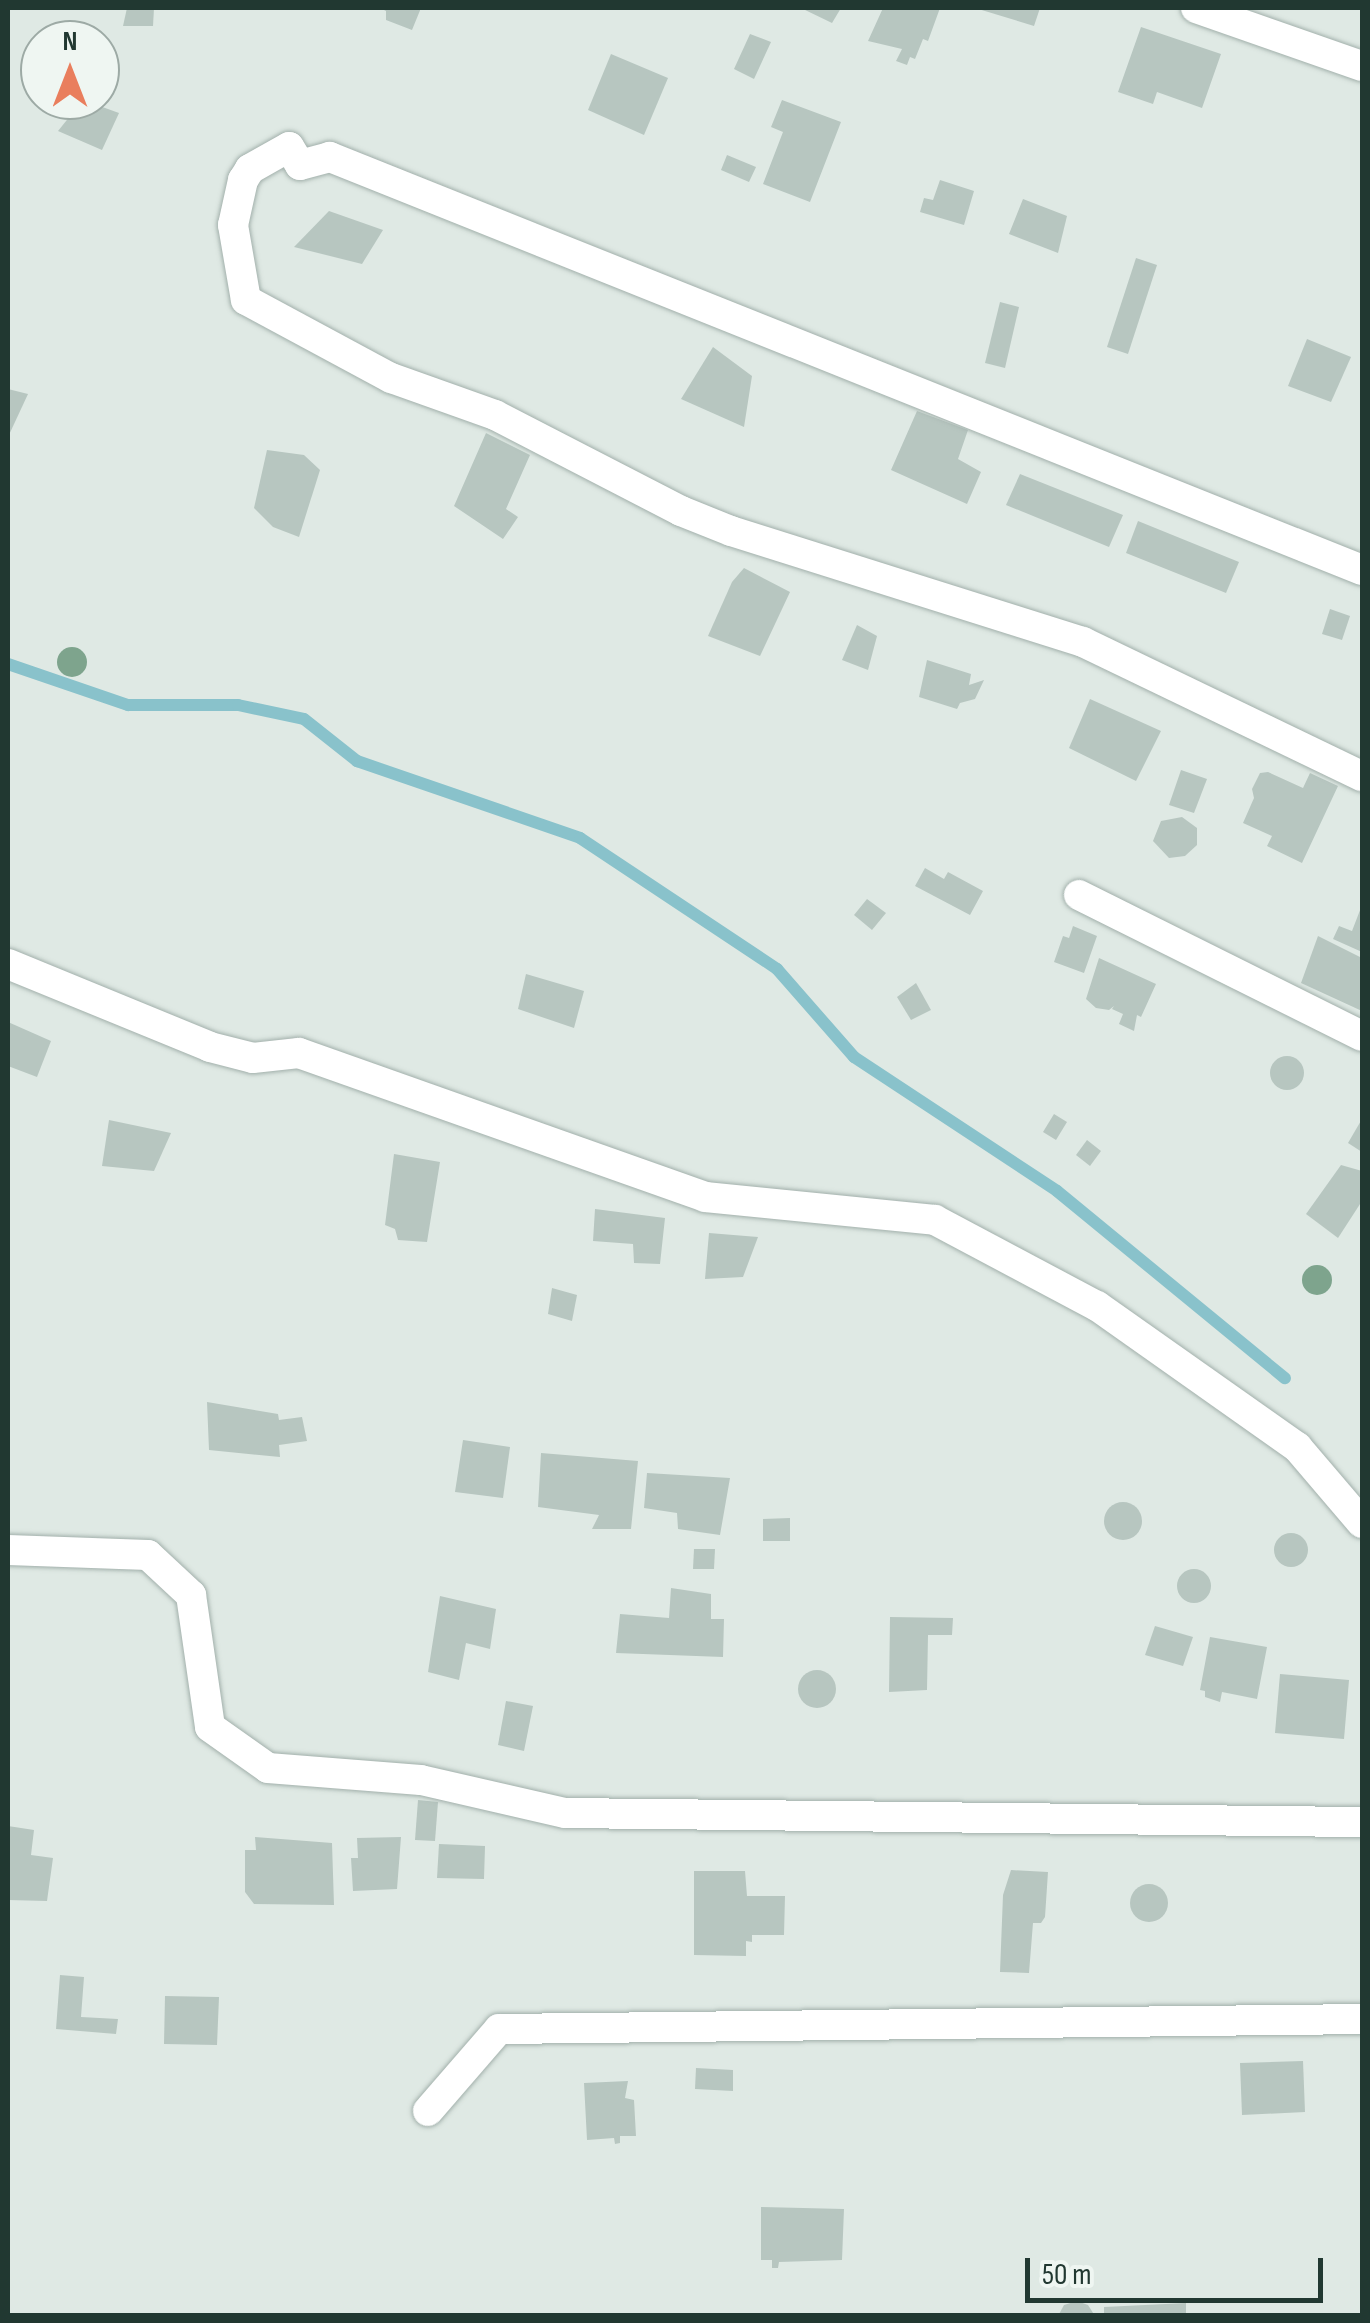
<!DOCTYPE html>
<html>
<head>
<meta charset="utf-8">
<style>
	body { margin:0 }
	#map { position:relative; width:1370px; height:2323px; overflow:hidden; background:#dfe9e4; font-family:"Sofia Sans Condensed",sans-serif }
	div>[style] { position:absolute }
	.stream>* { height:12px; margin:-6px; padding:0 6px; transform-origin:6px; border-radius:6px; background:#89c2cb }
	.building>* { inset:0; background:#b7c6c0 }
	.round { border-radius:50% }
	.roads { filter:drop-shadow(0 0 2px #a2b0ab) drop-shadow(0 0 2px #a2b0ab) }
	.street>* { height:30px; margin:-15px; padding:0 15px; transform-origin:15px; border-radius:15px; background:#fff }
	.trees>* { width:30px; height:30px; margin:-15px; border-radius:50%; background:#7ea48d }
	span { translate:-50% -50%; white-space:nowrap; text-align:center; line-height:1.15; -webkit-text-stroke:8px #eff6f2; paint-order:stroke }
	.frame { position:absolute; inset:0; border:10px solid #213831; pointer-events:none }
	.north { position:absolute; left:20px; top:20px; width:100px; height:100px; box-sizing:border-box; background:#eff6f2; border:2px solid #9daaa5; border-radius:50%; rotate:0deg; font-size:28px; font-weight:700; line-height:40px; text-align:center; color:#213831 }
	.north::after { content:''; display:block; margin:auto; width:35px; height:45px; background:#e97e5d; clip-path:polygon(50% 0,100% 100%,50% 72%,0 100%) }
	.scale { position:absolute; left:1025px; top:2258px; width:298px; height:45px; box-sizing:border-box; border:5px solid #213831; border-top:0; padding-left:12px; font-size:30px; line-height:35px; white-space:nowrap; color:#213831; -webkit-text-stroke:8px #eff6f2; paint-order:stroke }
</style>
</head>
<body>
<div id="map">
	<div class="stream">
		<div style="left:8px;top:664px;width:127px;rotate:18.9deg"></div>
		<div style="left:128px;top:705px;width:110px"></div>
		<div style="left:238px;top:705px;width:67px;rotate:12deg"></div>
		<div style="left:304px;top:719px;width:68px;rotate:38.4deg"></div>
		<div style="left:357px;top:761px;width:236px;rotate:19deg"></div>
		<div style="left:580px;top:838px;width:237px;rotate:33.6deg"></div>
		<div style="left:777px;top:969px;width:117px;rotate:48.8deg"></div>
		<div style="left:854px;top:1057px;width:243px;rotate:33.4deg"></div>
		<div style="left:1057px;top:1191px;width:295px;rotate:39.4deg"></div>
	</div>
	<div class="building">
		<div style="clip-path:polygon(127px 8px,154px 8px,153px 26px,123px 26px)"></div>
		<div style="clip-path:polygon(380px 8px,421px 8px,412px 30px,386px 20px,386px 11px)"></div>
		<div style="clip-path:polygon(801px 8px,841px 8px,832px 23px)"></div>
		<div style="clip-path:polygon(883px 8px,940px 8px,928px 41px,923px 39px,915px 59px,910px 57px,907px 65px,896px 61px,902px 49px,868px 41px)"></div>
		<div style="clip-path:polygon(975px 8px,1040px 8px,1034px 26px)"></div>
		<div style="clip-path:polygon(1141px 27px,1221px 54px,1202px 108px,1157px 92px,1153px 104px,1118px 92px)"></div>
		<div style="clip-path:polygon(750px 34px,771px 42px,754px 79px,734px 69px)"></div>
		<div style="clip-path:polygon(611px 54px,668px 78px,644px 135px,588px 110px)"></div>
		<div style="clip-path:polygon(83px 100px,119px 113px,102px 150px,58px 131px)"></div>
		<div style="clip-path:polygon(782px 100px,841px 122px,810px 202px,763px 184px,783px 132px,771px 127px)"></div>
		<div style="clip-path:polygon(727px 155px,756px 167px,749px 182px,721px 170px)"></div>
		<div style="clip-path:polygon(940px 180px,974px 191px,964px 225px,920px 212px,924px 198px,933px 200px)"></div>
		<div style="clip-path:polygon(1023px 199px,1067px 216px,1058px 253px,1009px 234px)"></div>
		<div style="clip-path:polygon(329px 211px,383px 230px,362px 264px,294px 247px)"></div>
		<div style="clip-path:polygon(1136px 258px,1157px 265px,1128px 354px,1107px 347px)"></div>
		<div style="clip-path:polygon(1000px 302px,1019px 307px,1005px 368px,985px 363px)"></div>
		<div style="clip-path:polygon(1307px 339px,1351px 357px,1331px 402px,1288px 386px)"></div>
		<div style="clip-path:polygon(713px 347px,752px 376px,744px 427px,681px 399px)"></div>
		<div style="clip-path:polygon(8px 389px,28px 394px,8px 437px)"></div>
		<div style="clip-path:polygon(917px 411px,968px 430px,958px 459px,981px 472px,967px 504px,891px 470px)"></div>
		<div style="clip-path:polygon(486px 433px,530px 455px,506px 509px,518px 517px,503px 539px,454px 506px)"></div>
		<div style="clip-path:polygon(267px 450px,304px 455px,320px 470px,299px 537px,273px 527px,254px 508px)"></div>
		<div style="clip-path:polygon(1020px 474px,1123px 515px,1109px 547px,1006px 505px)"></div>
		<div style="clip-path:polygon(1138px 521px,1239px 562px,1226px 593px,1126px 553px)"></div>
		<div style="clip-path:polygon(744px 568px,790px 592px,760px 656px,708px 636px,732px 582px)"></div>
		<div style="clip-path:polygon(1330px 609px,1350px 616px,1342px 640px,1322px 634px)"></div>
		<div style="clip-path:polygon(857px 625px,877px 636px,868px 670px,842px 660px)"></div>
		<div style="clip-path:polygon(927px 660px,971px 674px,969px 685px,984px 680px,975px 699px,960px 703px,957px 709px,919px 697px)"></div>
		<div style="clip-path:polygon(1090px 699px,1161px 731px,1136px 781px,1069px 748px)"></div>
		<div style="clip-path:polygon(1181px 770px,1207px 779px,1194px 813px,1169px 805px)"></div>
		<div style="clip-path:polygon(1268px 772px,1303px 788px,1310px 773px,1338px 786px,1302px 863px,1267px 846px,1272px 836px,1243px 823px,1254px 798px,1252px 789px,1260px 773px)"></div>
		<div style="clip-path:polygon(1182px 817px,1197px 828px,1197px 845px,1185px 856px,1169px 858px,1153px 841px,1161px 821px)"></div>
		<div style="clip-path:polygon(925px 868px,944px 879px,948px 872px,983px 891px,970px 915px,915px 886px)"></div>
		<div style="clip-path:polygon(867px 899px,886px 913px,872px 930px,854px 915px)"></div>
		<div style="clip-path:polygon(1362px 905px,1362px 952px,1333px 939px,1339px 926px,1352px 931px)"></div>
		<div style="clip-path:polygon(1073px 926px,1097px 936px,1084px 973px,1054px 962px,1063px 936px,1069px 938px)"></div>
		<div style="clip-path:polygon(1318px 936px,1362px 958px,1362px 1011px,1301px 983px)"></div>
		<div style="clip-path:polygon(1099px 958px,1156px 984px,1141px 1017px,1137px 1015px,1134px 1031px,1119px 1024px,1123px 1014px,1112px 1009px,1114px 1006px,1109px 1010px,1096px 1008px,1086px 999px)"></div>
		<div style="clip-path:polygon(526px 974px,584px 991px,574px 1028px,518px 1009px)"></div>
		<div style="clip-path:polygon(916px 983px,931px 1010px,911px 1020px,897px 997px)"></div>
		<div style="clip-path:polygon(8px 1022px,51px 1041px,37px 1077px,8px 1066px)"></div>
		<div class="round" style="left:1270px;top:1056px;width:34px;height:34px"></div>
		<div style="clip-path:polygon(1054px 1114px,1067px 1122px,1056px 1140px,1043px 1132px)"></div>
		<div style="clip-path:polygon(1362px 1119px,1362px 1152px,1348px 1143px)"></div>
		<div style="clip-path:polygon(109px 1120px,171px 1133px,154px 1171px,102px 1166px)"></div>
		<div style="clip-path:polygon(1087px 1140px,1101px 1151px,1090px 1166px,1076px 1155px)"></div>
		<div style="clip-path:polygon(394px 1154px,440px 1162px,427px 1242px,398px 1240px,395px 1229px,385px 1225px)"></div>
		<div style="clip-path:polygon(1341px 1165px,1362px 1171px,1362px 1201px,1338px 1238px,1306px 1214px)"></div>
		<div style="clip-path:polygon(595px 1209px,665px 1218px,660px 1264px,634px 1263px,633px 1244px,593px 1241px)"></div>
		<div style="clip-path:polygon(709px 1233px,758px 1237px,743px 1277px,705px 1279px)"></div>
		<div style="clip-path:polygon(552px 1288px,577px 1295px,572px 1321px,548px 1314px)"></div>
		<div style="clip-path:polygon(207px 1402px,278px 1414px,279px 1420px,302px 1417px,307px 1441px,279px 1445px,280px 1457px,209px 1450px)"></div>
		<div style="clip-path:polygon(463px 1440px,510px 1447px,503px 1498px,455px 1492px)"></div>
		<div style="clip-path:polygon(541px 1453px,638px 1461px,631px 1529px,592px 1529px,599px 1515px,538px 1507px)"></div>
		<div style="clip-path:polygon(647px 1473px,730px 1478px,720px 1535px,678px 1529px,677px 1513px,644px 1508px)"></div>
		<div class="round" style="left:1104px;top:1502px;width:38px;height:38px"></div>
		<div style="clip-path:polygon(790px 1518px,790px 1541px,763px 1541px,763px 1519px)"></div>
		<div class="round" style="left:1274px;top:1533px;width:34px;height:34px"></div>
		<div style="clip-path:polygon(694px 1549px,715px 1549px,714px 1569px,693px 1569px)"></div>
		<div class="round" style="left:1177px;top:1569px;width:34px;height:34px"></div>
		<div style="clip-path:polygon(671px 1588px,711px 1594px,711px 1619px,724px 1619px,723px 1657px,616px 1653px,620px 1614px,669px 1618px)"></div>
		<div style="clip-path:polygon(440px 1596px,496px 1609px,490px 1649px,466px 1643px,459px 1680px,428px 1672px)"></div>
		<div style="clip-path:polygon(890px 1617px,953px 1618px,952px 1635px,928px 1635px,927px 1690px,889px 1692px)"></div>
		<div style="clip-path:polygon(1155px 1626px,1193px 1637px,1183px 1666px,1145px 1655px)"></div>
		<div style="clip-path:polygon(1210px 1637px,1267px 1647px,1257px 1699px,1222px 1692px,1220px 1702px,1205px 1697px,1205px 1691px,1200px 1690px)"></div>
		<div class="round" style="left:798px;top:1670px;width:38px;height:38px"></div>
		<div style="clip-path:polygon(1280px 1674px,1349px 1680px,1344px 1739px,1275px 1733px)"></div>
		<div style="clip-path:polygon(506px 1701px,533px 1706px,524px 1751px,498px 1745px)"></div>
		<div style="clip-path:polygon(418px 1800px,438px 1802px,435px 1841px,415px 1840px)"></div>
		<div style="clip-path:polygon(8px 1826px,34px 1830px,31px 1855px,53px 1858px,47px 1901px,8px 1900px)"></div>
		<div style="clip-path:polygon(255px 1837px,332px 1843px,334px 1905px,254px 1904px,245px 1892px,245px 1850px,256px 1850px)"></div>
		<div style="clip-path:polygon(401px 1837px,397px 1889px,353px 1891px,351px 1858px,358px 1858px,357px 1838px)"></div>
		<div style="clip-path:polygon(439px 1844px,485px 1846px,484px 1879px,437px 1878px)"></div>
		<div style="clip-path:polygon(1011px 1870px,1048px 1872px,1045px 1917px,1041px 1923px,1033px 1923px,1029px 1973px,1000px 1972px,1003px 1895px)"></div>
		<div style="clip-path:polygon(694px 1871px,745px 1871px,747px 1896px,785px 1896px,784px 1935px,752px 1935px,752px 1942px,746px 1941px,746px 1956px,694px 1955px)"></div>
		<div class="round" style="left:1130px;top:1884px;width:38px;height:38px"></div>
		<div style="clip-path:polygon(60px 1975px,84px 1977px,81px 2017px,118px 2019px,116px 2034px,56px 2029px)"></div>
		<div style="clip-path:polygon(165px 1996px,219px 1997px,217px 2045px,164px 2044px)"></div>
		<div style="clip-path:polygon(1303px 2061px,1305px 2112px,1242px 2115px,1240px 2063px)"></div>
		<div style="clip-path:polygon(696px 2068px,733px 2070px,733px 2091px,695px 2089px)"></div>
		<div style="clip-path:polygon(628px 2081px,625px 2098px,634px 2100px,636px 2136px,620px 2136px,620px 2143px,615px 2144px,614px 2138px,587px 2140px,584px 2083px)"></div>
		<div style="clip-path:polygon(761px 2207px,844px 2209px,842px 2260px,779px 2262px,778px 2268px,772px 2268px,772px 2260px,761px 2260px)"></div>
		<div style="clip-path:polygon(1077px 2301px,1088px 2305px,1095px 2316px,1058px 2316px,1064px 2305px)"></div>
		<div style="clip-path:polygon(1186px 2303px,1186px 2316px,1104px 2316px,1104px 2307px)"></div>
	</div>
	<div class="roads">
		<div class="street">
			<div style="left:1196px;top:8px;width:176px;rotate:19.3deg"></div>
			<div style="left:1362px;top:570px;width:1112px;rotate:-158.19deg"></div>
			<div style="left:330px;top:157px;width:31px;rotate:165deg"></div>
			<div style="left:300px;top:165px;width:21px;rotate:-121deg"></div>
			<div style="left:289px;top:147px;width:45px;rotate:150.6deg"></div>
			<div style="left:250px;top:169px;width:13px;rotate:122deg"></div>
			<div style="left:243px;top:180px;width:46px;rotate:102.5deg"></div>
			<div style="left:233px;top:225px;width:76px;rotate:80.2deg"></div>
			<div style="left:246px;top:300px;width:165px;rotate:28.3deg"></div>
			<div style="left:391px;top:378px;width:110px;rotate:19.6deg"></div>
			<div style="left:495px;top:415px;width:209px;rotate:27.3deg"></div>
			<div style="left:681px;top:511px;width:54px;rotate:21.8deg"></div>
			<div style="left:731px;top:531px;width:369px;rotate:17.5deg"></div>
			<div style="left:1083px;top:642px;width:310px;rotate:25.7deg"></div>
			<div style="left:1079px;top:895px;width:316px;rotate:26.5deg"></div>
			<div style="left:8px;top:964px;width:218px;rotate:22.3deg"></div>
			<div style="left:210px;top:1047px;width:44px;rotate:14.3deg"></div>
			<div style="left:253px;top:1058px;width:46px;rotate:-6.2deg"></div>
			<div style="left:299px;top:1053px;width:431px;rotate:19.5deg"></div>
			<div style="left:705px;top:1197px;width:231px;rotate:5.7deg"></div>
			<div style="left:935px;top:1220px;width:183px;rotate:28deg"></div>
			<div style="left:1097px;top:1306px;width:245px;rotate:35.2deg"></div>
			<div style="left:1297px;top:1447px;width:100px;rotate:49.5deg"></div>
			<div style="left:8px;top:1550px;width:140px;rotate:2deg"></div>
			<div style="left:148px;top:1555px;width:59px;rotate:42.9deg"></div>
			<div style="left:191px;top:1595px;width:133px;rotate:81.8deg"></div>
			<div style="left:210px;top:1727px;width:71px;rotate:35.3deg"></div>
			<div style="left:268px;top:1768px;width:153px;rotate:4.5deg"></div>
			<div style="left:421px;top:1780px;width:148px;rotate:12.9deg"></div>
			<div style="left:565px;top:1813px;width:797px;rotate:0.65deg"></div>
			<div style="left:428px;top:2111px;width:108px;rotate:-49.1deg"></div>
			<div style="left:499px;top:2029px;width:863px;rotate:-0.66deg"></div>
		</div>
	</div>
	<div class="trees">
		<div style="left:72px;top:662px"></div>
		<div style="left:1317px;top:1280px"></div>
	</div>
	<div class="frame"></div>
	<div class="north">N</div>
	<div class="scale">50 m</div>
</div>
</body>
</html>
